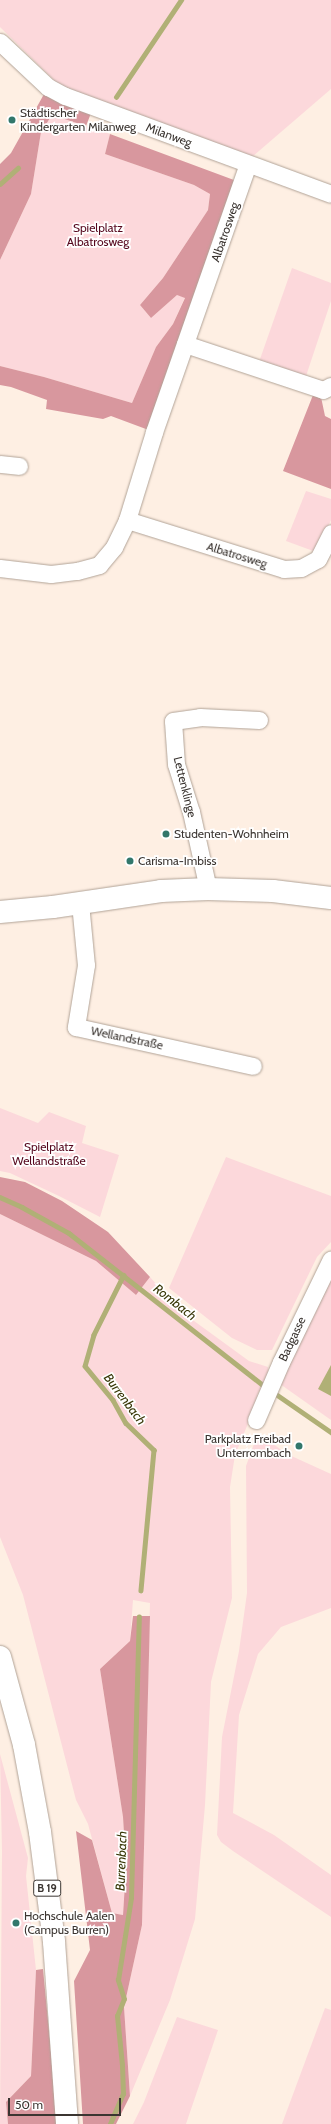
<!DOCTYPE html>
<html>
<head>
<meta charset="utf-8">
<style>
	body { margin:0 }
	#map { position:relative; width:331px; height:2124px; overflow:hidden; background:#feefe3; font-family:Cabin,sans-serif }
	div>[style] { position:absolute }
	.green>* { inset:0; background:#fcd8db }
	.forest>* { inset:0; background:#d8979e }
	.water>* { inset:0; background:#b0b076 }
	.stream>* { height:4.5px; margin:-2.25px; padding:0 2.25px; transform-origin:2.25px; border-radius:2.25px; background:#b0b076 }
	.roads { filter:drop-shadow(0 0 1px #b1a397) drop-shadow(0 0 1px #b1a397) }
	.minor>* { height:17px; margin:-8.5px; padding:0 8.5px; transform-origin:8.5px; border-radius:8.5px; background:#fff }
	.secondary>* { height:22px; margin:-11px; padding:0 11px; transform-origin:11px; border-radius:11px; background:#fff }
	.primary>* { height:22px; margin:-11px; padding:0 11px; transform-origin:11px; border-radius:11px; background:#fff }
	.dots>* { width:11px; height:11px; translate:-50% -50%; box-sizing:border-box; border:2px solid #fff; border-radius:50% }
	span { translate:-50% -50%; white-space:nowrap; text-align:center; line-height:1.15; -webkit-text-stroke:3.5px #fff; paint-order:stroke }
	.shield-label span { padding:1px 3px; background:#fff; border:1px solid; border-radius:3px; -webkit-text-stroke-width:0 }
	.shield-label { font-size:11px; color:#3b3531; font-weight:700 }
	.poi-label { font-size:12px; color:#3b3531 }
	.left { translate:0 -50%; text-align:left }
	.right { translate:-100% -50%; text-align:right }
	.street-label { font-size:12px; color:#3b3531 }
	.park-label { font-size:12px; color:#55071d }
	.water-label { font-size:13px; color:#383707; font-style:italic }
	.scale { position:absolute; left:8px; top:2098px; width:113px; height:18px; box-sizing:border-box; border:2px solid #3b3531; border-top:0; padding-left:5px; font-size:12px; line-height:14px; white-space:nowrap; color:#3b3531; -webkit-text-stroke:3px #fff; paint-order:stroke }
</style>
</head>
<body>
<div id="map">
	<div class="green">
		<div style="clip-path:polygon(0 0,331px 0,331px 89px,253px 156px,147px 122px,58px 84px,0 27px)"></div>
		<div style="clip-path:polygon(52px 115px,110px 134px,105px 154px,194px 185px,210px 194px,208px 210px,163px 278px,140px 305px,151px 318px,177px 295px,185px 297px,173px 324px,156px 347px,132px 403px,44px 377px,0 366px,0 260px,31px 194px,41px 132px)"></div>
		<div style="clip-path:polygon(292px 268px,331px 283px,331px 301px,306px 376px,259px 362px)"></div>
		<div style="clip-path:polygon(306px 491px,331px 499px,331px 520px,316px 552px,286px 541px)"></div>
		<div style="clip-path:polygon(0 1108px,38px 1123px,49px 1112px,86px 1126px,82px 1143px,119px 1155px,100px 1217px,59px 1196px,10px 1173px,0 1171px)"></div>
		<div style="clip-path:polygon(226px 1157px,331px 1196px,331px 1242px,317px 1257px,272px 1350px,257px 1350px,232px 1338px,169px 1288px)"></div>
		<div style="clip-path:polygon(0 1214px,96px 1261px,136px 1295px,150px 1277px,179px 1310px,249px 1361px,268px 1367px,269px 1377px,257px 1395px,259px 1397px,235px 1455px,230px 1487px,232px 1598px,211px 1682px,205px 1805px,195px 1919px,170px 2000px,130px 2096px,124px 2007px,142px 1925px,150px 1603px,133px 1600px,130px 1641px,100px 1669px,123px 1817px,126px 1867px,123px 1915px,112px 1913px,88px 1824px,76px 1800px,23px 1595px,0 1537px)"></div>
		<div style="clip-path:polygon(331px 1277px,331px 1420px,280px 1384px)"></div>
		<div style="clip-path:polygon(258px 1433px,287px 1454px,331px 1474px,331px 1608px,281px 1627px,258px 1654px,239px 1715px,233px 1813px,274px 1835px,331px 1875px,331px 1917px,233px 1851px,221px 1842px,217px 1835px,222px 1737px,239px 1651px,247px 1593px,246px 1466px)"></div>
		<div style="clip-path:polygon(0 1754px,28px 1858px,26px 1876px,36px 1970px,31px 2076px,6px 2102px,8px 2124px,0 2124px,2px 1851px)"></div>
		<div style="clip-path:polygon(325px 2008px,331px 2010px,331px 2124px,282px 2124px)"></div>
		<div style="clip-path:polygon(177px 2017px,218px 2030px,186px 2124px,133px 2124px,144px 2102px)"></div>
	</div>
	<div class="forest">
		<div style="clip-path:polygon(48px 87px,93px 108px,86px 126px,52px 115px,41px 132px,31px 194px,0 260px,0 164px,11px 153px)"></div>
		<div style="clip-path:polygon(110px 134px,242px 183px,154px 432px,111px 416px,103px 419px,46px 409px,47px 400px,11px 387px,0 385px,0 366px,44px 377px,132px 403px,156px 347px,173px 324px,185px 298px,177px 295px,151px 318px,140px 305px,163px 278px,208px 210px,210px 194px,194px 185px,105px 154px)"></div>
		<div style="clip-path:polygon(313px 395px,321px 397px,325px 416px,331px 419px,331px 489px,283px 471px)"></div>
		<div style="clip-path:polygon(0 1177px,25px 1182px,62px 1201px,108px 1232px,150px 1277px,136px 1295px,96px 1261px,0 1214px)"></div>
		<div style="clip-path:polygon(133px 1616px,150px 1616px,142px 1925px,124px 2007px,130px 2096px,116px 2124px,83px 2124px,74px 1981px,90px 1950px,76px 1831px,92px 1840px,112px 1913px,123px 1915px,126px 1867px,123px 1817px,100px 1669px,130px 1641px)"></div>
		<div style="clip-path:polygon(43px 1969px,58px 2124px,8px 2124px,6px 2102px,31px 2076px,36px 1970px)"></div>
	</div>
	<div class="water">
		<div style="clip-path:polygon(331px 1365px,331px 1396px,318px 1389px)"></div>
	</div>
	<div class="stream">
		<div style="left:116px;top:97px;width:117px;rotate:-56.2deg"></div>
		<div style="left:0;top:184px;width:24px;rotate:-42deg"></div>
		<div style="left:0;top:1197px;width:24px;rotate:24deg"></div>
		<div style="left:22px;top:1207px;width:54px;rotate:29deg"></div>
		<div style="left:69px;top:1233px;width:246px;rotate:38.1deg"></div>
		<div style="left:263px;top:1385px;width:83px;rotate:34.7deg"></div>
		<div style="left:124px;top:1275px;width:67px;rotate:116.6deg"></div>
		<div style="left:94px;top:1335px;width:32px;rotate:106deg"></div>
		<div style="left:85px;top:1366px;width:44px;rotate:50.5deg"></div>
		<div style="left:113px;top:1400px;width:26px;rotate:61deg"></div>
		<div style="left:126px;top:1423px;width:39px;rotate:44deg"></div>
		<div style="left:154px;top:1450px;width:141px;rotate:95.3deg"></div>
		<div style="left:110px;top:2124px;width:33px;rotate:-67deg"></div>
		<div style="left:123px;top:2094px;width:29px;rotate:-92deg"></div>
		<div style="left:122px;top:2065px;width:49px;rotate:-95.8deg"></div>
		<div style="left:117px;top:2016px;width:18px;rotate:-68deg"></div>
		<div style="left:124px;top:1999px;width:20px;rotate:-108deg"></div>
		<div style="left:118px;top:1980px;width:83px;rotate:-81deg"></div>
		<div style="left:131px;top:1898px;width:281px;rotate:-88.4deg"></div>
	</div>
	<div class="roads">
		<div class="minor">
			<div style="left:0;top:42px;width:66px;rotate:43.2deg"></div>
			<div style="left:48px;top:87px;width:19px;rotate:28deg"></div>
			<div style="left:65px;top:96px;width:283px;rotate:20.2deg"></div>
			<div style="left:185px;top:344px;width:145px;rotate:18.4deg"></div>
			<div style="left:323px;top:390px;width:9px;rotate:-27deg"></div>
			<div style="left:0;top:464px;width:19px;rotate:6deg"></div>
			<div style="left:127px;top:520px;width:164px;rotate:17.3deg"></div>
			<div style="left:284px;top:569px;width:17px;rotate:-3deg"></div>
			<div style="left:301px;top:568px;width:19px;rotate:-28deg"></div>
			<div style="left:318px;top:559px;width:29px;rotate:-63deg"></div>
			<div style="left:0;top:568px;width:51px;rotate:6.7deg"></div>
			<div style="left:51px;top:574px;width:26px;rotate:-7deg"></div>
			<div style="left:77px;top:571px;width:23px;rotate:-15deg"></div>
			<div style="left:99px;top:565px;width:23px;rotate:-50deg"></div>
			<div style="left:114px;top:547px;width:30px;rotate:-64deg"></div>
			<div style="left:127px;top:520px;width:92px;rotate:-72.9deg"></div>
			<div style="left:154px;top:432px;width:284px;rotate:-70.7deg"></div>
			<div style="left:208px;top:889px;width:79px;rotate:-102.4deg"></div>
			<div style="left:191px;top:812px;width:50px;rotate:-107.4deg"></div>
			<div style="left:176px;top:764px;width:43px;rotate:-94deg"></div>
			<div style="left:173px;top:721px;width:27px;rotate:-8deg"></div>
			<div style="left:200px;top:717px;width:59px;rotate:2.9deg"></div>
			<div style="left:80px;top:903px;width:62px;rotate:84.5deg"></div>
			<div style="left:86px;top:965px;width:63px;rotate:99.2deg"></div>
			<div style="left:76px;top:1027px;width:181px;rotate:12.4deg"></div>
			<div style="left:256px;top:1420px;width:63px;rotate:-66.7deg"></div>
			<div style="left:281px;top:1362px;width:114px;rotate:-64.1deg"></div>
		</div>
		<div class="secondary">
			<div style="left:0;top:912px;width:53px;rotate:-5.4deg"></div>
			<div style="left:53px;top:907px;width:109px;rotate:-8.4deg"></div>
			<div style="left:161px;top:891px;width:47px;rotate:-2.4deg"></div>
			<div style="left:208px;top:889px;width:65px;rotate:1.8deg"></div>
			<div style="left:273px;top:891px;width:58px;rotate:6.9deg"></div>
		</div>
		<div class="primary">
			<div style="left:0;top:1657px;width:91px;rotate:74.7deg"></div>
			<div style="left:24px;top:1745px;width:88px;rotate:79.6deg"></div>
			<div style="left:40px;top:1832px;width:111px;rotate:82.7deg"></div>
			<div style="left:54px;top:1942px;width:182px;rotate:85.9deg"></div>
		</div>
	</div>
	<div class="dots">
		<div style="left:12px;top:120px;background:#32776b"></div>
		<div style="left:166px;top:834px;background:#32776b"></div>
		<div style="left:130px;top:861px;background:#32776b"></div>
		<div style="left:299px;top:1446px;background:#32776b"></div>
		<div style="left:16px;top:1923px;background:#32776b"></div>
	</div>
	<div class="shield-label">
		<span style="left:47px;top:1888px">B 19</span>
	</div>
	<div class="poi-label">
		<span class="left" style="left:20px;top:120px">Städtischer<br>Kindergarten Milanweg</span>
		<span class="left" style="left:174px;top:834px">Studenten-Wohnheim</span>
		<span class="left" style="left:138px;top:861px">Carisma-Imbiss</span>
		<span class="right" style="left:291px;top:1446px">Parkplatz Freibad<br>Unterrombach</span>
		<span class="left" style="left:24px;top:1923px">Hochschule Aalen<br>(Campus Burren)</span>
	</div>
	<div class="street-label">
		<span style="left:169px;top:135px;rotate:20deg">Milanweg</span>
		<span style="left:225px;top:232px;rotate:-71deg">Albatrosweg</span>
		<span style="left:237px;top:555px;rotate:17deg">Albatrosweg</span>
		<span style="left:185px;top:787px;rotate:76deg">Lettenklinge</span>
		<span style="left:127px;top:1038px;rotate:12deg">Wellandstraße</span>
		<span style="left:292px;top:1339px;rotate:-65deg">Badgasse</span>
	</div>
	<div class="park-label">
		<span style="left:98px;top:235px">Spielplatz<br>Albatrosweg</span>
		<span style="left:49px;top:1154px">Spielplatz<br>Wellandstraße</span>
	</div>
	<div class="water-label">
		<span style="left:175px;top:1302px;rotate:38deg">Rombach</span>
		<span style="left:125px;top:1399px;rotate:53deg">Burrenbach</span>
		<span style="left:121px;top:1861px;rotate:-88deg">Burrenbach</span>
	</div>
	<div class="scale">50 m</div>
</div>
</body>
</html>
